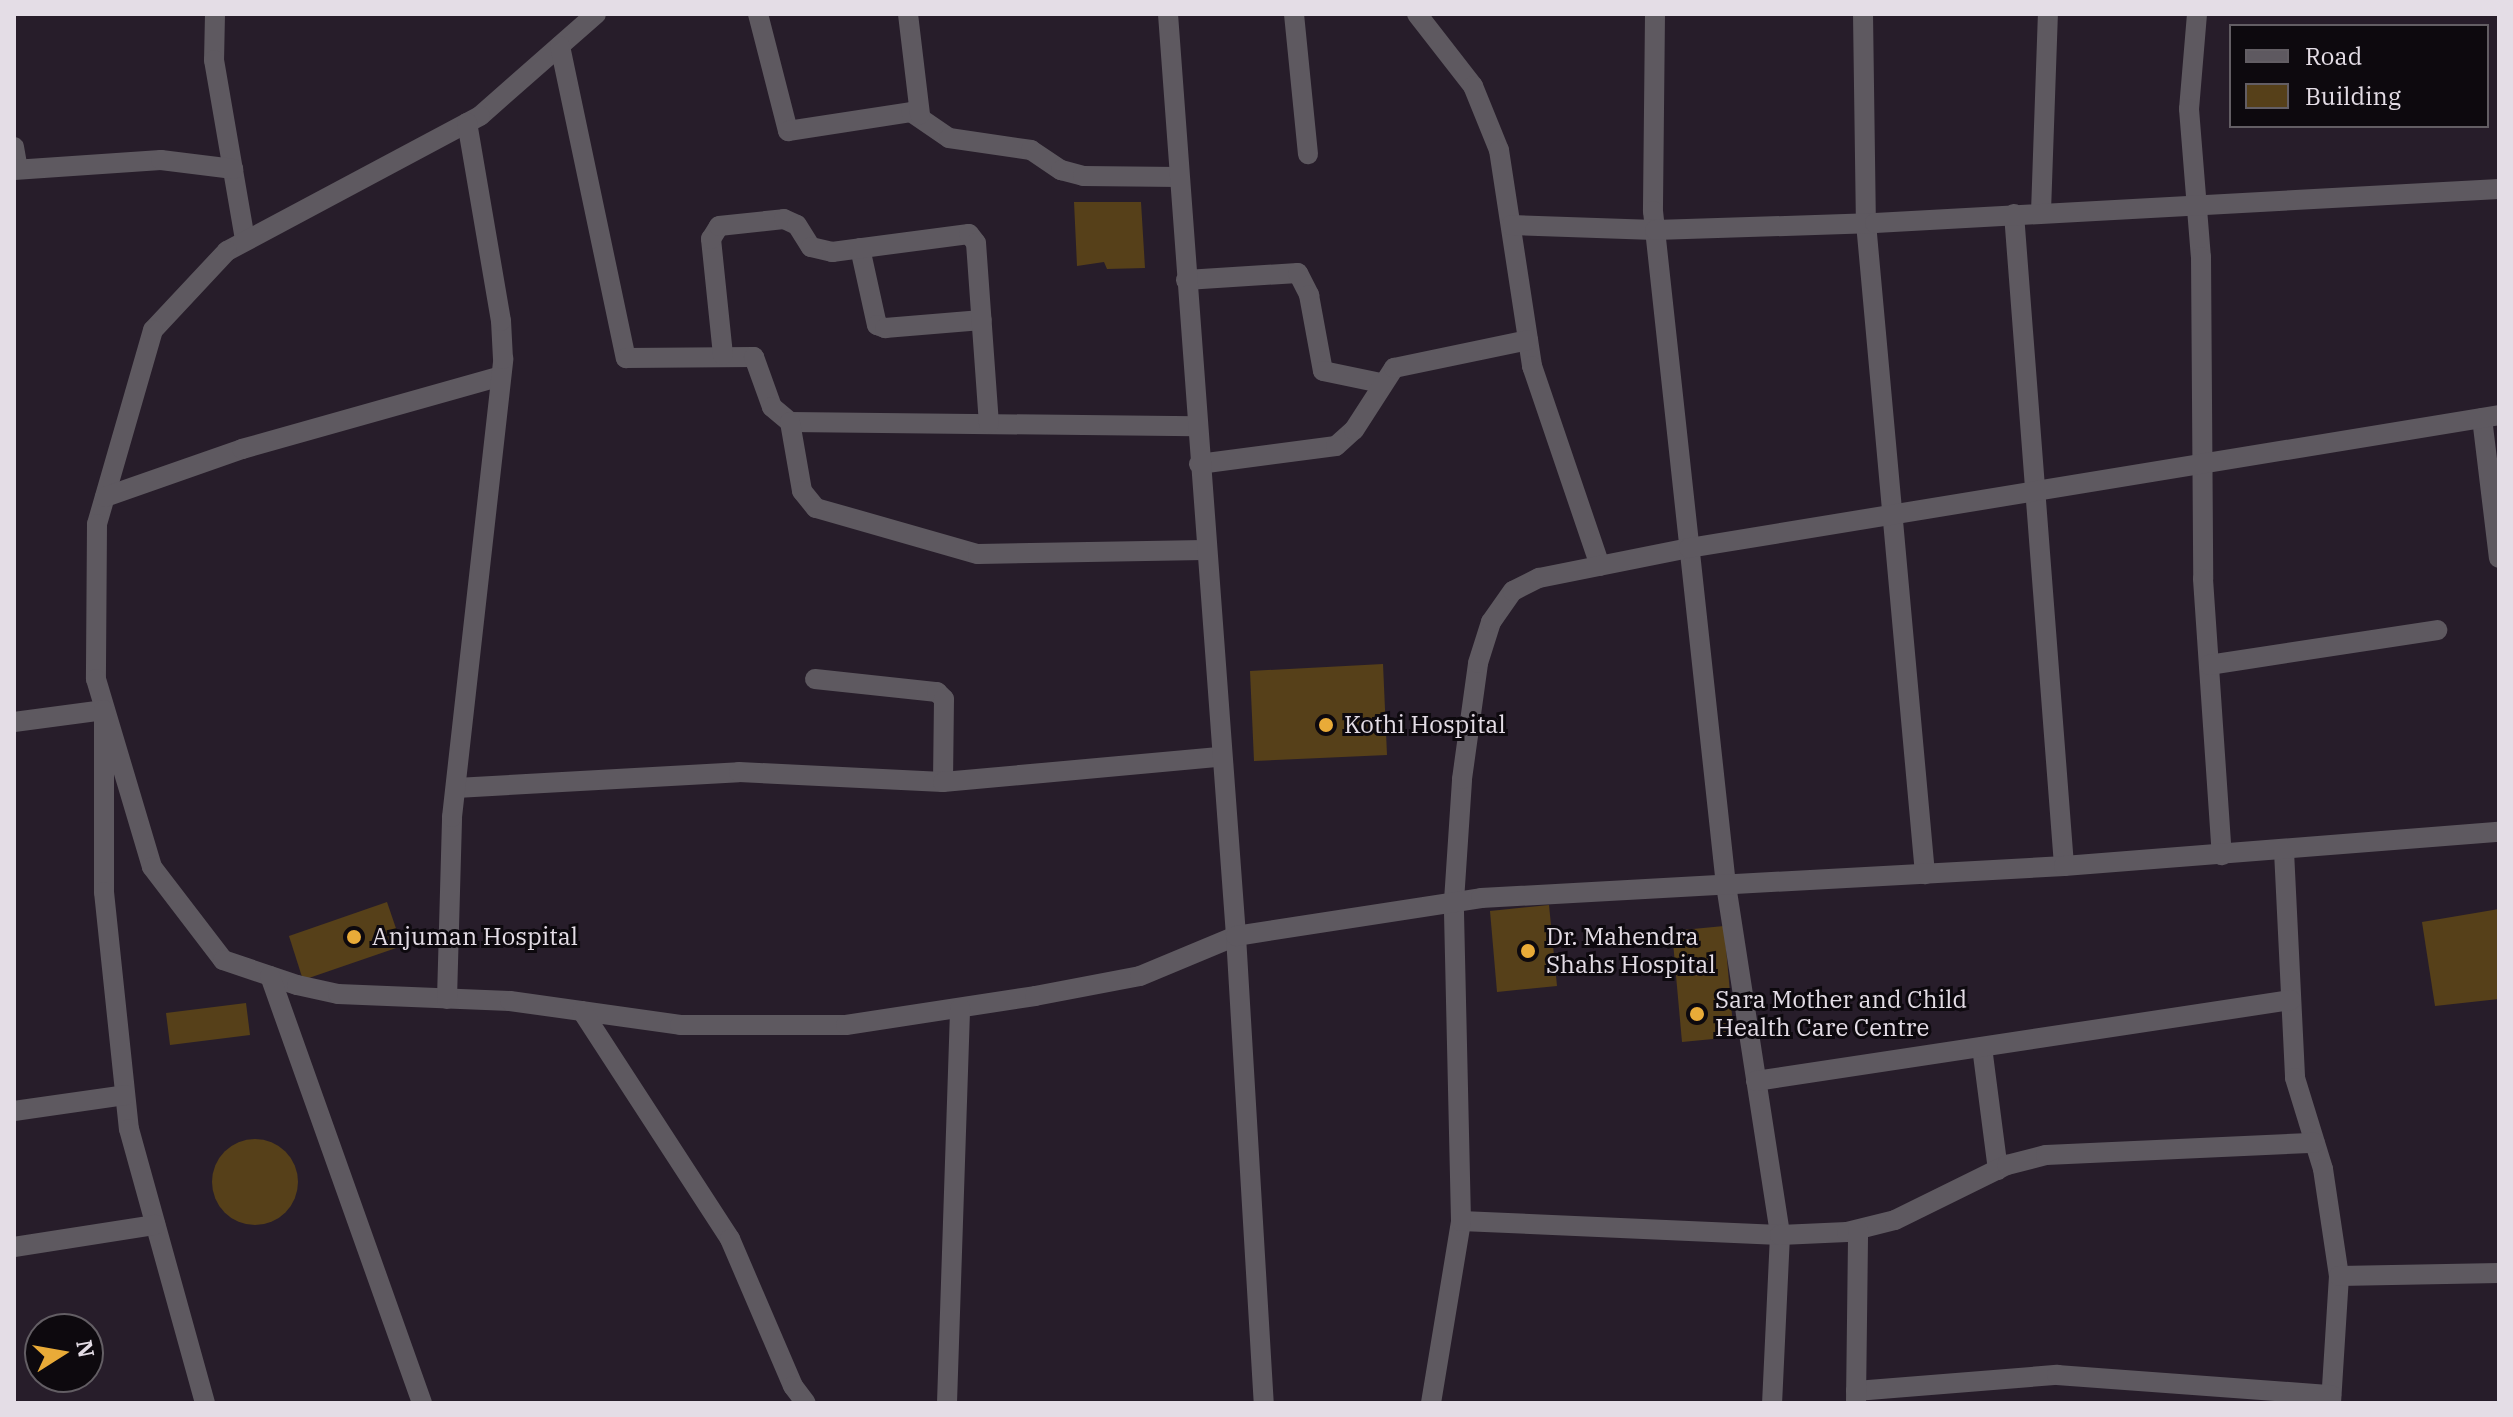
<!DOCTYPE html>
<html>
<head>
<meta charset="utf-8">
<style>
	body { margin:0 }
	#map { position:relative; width:2513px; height:1417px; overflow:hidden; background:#271d2a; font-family:"IBM Plex Serif",serif }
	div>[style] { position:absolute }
	.building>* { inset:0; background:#564019 }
	.round { border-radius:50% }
	.minor>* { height:20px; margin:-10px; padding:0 10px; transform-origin:10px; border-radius:10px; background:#5e5960 }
	.tertiary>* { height:20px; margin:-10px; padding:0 10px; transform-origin:10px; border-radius:10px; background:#5e5960 }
	.dots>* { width:22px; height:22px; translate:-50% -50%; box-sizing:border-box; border:4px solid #0d090e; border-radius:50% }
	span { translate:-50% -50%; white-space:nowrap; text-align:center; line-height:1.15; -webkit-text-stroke:6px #0d090e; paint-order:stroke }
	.poi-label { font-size:24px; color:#e4dde6 }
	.left { translate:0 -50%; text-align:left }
	.frame { position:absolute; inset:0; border:16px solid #e4dde6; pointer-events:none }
	.legend { position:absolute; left:2229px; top:24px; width:260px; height:104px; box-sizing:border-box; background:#0d090e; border:2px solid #635e64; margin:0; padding:10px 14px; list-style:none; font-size:24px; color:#e4dde6 }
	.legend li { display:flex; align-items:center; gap:16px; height:40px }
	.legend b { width:40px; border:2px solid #635e64 }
	.north { position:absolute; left:24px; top:1313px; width:80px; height:80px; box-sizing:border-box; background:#0d090e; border:2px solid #635e64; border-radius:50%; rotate:79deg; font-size:22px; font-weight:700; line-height:32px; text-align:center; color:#e4dde6 }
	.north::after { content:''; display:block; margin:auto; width:28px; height:36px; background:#e9ab38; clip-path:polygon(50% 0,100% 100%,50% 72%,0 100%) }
</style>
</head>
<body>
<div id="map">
	<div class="building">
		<div style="clip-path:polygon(1074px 202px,1141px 202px,1145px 268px,1107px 269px,1104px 262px,1077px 266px)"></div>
		<div style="clip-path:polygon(1383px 664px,1387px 755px,1254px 761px,1250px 671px)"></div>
		<div style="clip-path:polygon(387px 902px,402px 946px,303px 980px,289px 936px)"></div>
		<div style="clip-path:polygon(1549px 905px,1557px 986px,1497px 992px,1490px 911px)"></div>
		<div style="clip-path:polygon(2499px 909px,2499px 999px,2435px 1006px,2422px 922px)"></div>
		<div style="clip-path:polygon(1724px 926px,1734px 1037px,1682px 1042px,1672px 931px)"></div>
		<div style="clip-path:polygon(246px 1003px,250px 1035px,170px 1045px,166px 1013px)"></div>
		<div class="round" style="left:212px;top:1139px;width:86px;height:86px"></div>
	</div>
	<div class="minor">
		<div style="left:215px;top:14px;width:46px;rotate:91.2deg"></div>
		<div style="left:214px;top:60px;width:183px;rotate:80.2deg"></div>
		<div style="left:596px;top:14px;width:154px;rotate:138.7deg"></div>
		<div style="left:480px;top:116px;width:287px;rotate:151.9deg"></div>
		<div style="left:227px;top:251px;width:108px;rotate:133.1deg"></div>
		<div style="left:153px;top:330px;width:202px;rotate:106.1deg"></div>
		<div style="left:97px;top:524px;width:155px;rotate:90.4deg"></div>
		<div style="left:96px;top:679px;width:196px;rotate:73.4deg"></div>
		<div style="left:152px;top:867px;width:117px;rotate:52.6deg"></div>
		<div style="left:223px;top:960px;width:78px;rotate:18.7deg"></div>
		<div style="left:297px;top:985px;width:42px;rotate:12.4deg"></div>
		<div style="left:338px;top:994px;width:172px;rotate:2.3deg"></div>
		<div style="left:510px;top:1001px;width:172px;rotate:8deg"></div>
		<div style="left:680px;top:1025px;width:166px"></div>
		<div style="left:846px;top:1025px;width:191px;rotate:-8.7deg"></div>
		<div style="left:1035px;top:996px;width:107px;rotate:-10.8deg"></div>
		<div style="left:1140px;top:976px;width:104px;rotate:-22.6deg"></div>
		<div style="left:1236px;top:936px;width:468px;rotate:86.6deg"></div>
		<div style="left:758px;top:14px;width:121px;rotate:75.6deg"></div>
		<div style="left:788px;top:131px;width:124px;rotate:-8.8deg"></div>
		<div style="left:911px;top:112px;width:46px;rotate:34.4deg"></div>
		<div style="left:949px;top:138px;width:83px;rotate:8.3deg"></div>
		<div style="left:1031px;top:150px;width:36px;rotate:34deg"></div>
		<div style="left:1061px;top:170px;width:23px;rotate:15deg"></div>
		<div style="left:1083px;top:176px;width:96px;rotate:0.6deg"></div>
		<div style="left:908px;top:14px;width:101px;rotate:83.2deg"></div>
		<div style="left:1294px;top:14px;width:141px;rotate:84.3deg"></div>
		<div style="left:1417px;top:14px;width:91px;rotate:52.1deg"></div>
		<div style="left:1473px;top:86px;width:69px;rotate:67.9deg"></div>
		<div style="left:1499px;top:150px;width:219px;rotate:81.3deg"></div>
		<div style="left:1532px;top:366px;width:211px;rotate:71.2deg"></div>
		<div style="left:1655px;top:14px;width:197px;rotate:90.6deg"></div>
		<div style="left:1653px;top:211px;width:678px;rotate:83.82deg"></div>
		<div style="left:1726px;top:885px;width:354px;rotate:81.2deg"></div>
		<div style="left:1780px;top:1235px;width:168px;rotate:92.7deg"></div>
		<div style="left:1863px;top:14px;width:209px;rotate:89.2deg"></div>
		<div style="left:1866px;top:223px;width:654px;rotate:84.82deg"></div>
		<div style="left:2197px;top:14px;width:95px;rotate:94.8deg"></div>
		<div style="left:2189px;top:109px;width:148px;rotate:85.4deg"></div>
		<div style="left:2201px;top:257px;width:322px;rotate:89.6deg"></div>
		<div style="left:2203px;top:579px;width:277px;rotate:86.1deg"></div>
		<div style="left:560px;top:46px;width:319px;rotate:78.1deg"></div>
		<div style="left:626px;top:358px;width:128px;rotate:-0.4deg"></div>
		<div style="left:754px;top:357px;width:53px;rotate:70.2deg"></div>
		<div style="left:772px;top:407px;width:23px;rotate:40deg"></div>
		<div style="left:790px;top:422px;width:406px;rotate:0.6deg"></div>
		<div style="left:14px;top:147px;width:22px;rotate:80deg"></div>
		<div style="left:14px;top:170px;width:147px;rotate:-3.9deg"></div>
		<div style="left:161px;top:160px;width:73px;rotate:7.1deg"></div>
		<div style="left:2041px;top:212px;width:198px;rotate:-88deg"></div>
		<div style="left:2014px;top:214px;width:654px;rotate:85.61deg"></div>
		<div style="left:1511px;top:225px;width:144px;rotate:2deg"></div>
		<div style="left:1655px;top:230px;width:220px;rotate:-1.8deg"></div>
		<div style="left:1875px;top:223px;width:625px;rotate:-3.12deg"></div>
		<div style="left:860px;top:248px;width:79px;rotate:77.6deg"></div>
		<div style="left:877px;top:325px;width:9px;rotate:21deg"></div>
		<div style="left:885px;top:328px;width:97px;rotate:-4.7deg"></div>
		<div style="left:1186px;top:280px;width:112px;rotate:-3.6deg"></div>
		<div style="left:1298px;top:273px;width:25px;rotate:63deg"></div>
		<div style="left:1309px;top:295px;width:77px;rotate:79.6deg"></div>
		<div style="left:1323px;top:371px;width:59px;rotate:11.7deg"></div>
		<div style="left:723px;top:355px;width:117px;rotate:-95.9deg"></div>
		<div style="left:711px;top:239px;width:15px;rotate:-58deg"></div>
		<div style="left:719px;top:226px;width:65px;rotate:-6.1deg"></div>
		<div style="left:784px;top:219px;width:14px;rotate:25deg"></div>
		<div style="left:797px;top:225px;width:26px;rotate:58deg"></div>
		<div style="left:811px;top:247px;width:22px;rotate:13deg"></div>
		<div style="left:832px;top:252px;width:138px;rotate:-7.5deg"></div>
		<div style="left:969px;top:234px;width:11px;rotate:52deg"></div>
		<div style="left:976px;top:243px;width:181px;rotate:85.9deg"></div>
		<div style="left:2482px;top:418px;width:141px;rotate:83.1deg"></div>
		<div style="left:790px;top:422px;width:70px;rotate:80.1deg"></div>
		<div style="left:802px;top:491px;width:22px;rotate:51deg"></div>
		<div style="left:816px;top:508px;width:168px;rotate:15.9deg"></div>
		<div style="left:978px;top:554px;width:226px;rotate:-1deg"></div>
		<div style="left:1199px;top:464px;width:138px;rotate:-7.5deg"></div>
		<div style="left:1336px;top:446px;width:24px;rotate:-42deg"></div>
		<div style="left:1354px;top:430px;width:74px;rotate:-57.2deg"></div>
		<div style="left:1394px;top:368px;width:137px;rotate:-11.8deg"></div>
		<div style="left:105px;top:497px;width:145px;rotate:-19.3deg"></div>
		<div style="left:242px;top:449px;width:269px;rotate:-15.7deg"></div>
		<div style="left:2209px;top:665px;width:231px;rotate:-8.7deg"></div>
		<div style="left:815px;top:679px;width:123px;rotate:6.1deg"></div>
		<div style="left:937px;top:692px;width:10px;rotate:45deg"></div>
		<div style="left:944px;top:699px;width:83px;rotate:90.7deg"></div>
		<div style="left:14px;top:722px;width:91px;rotate:-7.6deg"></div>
		<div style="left:104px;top:710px;width:182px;rotate:90deg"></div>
		<div style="left:104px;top:892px;width:238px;rotate:84deg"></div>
		<div style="left:129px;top:1129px;width:284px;rotate:74.5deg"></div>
		<div style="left:456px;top:788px;width:283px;rotate:-3.2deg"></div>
		<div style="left:739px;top:772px;width:204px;rotate:2.8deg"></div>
		<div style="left:943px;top:782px;width:277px;rotate:-5.2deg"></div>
		<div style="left:2284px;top:851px;width:227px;rotate:87.2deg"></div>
		<div style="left:2295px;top:1078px;width:95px;rotate:72.9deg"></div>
		<div style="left:2323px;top:1169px;width:108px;rotate:81.5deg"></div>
		<div style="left:2339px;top:1276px;width:127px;rotate:93.6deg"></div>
		<div style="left:270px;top:976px;width:453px;rotate:70.4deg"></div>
		<div style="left:447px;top:999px;width:182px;rotate:-88.4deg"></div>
		<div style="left:452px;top:817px;width:461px;rotate:-83.6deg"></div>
		<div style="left:503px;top:359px;width:38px;rotate:-93deg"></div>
		<div style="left:501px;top:321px;width:201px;rotate:-99.7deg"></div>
		<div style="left:582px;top:1011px;width:272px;rotate:57deg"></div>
		<div style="left:730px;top:1239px;width:160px;rotate:66.8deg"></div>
		<div style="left:793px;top:1386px;width:21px;rotate:53deg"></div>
		<div style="left:1982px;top:1047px;width:124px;rotate:82.6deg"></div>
		<div style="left:1756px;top:1081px;width:541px;rotate:-8.61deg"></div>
		<div style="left:14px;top:1111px;width:112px;rotate:-8.2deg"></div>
		<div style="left:1461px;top:1221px;width:319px;rotate:2.5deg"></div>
		<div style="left:1780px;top:1235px;width:67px;rotate:-2.6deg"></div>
		<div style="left:1847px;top:1232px;width:49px;rotate:-14deg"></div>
		<div style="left:1895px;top:1220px;width:125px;rotate:-26.2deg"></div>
		<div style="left:2007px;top:1165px;width:40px;rotate:-14.4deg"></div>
		<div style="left:2046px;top:1155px;width:269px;rotate:-2.6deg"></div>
		<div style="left:14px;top:1247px;width:143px;rotate:-8.9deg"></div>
		<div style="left:2339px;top:1276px;width:160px;rotate:-1.1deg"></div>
		<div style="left:1856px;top:1391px;width:202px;rotate:-4.6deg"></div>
		<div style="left:2057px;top:1375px;width:275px;rotate:4.2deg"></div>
		<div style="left:1856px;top:1402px;width:172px;rotate:-89.3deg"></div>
		<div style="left:947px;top:1403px;width:395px;rotate:-88.1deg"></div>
		<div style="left:1431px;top:1403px;width:184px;rotate:-80.6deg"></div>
		<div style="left:1461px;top:1221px;width:320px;rotate:-91.3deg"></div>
		<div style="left:1454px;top:901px;width:122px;rotate:-86.2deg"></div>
		<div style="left:1462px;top:779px;width:117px;rotate:-82.1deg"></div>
		<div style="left:1478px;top:663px;width:43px;rotate:-72.4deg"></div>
		<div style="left:1491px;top:622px;width:38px;rotate:-55deg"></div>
		<div style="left:1513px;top:591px;width:29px;rotate:-27deg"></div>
		<div style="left:1539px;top:578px;width:153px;rotate:-11.3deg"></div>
		<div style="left:1689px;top:548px;width:821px;rotate:-9.32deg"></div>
	</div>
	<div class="tertiary">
		<div style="left:1168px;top:14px;width:925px;rotate:85.78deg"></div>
		<div style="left:1236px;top:936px;width:248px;rotate:-8.8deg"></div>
		<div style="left:1481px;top:898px;width:584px;rotate:-3.14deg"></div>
		<div style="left:2064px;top:866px;width:436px;rotate:-4.5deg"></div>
	</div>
	<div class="dots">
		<div style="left:1326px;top:725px;background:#e9ab38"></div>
		<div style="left:354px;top:937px;background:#e9ab38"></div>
		<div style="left:1528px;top:951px;background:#e9ab38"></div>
		<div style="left:1697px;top:1014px;background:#e9ab38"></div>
	</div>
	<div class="poi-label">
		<span class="left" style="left:1344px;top:725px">Kothi Hospital</span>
		<span class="left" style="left:372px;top:937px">Anjuman Hospital</span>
		<span class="left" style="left:1546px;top:951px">Dr. Mahendra<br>Shahs Hospital</span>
		<span class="left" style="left:1715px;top:1014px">Sara Mother and Child<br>Health Care Centre</span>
	</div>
	<div class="frame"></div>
	<ul class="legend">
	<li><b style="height:10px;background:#5e5960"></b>Road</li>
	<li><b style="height:22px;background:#564019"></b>Building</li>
	</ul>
	<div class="north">N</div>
</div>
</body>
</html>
